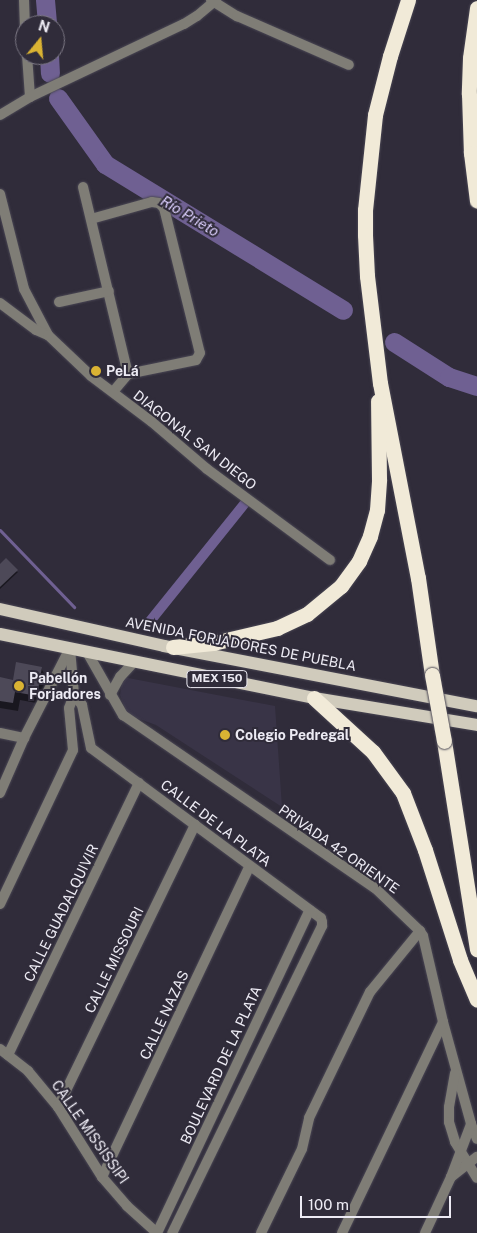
<!DOCTYPE html>
<html>
<head>
<meta charset="utf-8">
<style>
	body { margin:0 }
	#map { position:relative; width:477px; height:1233px; overflow:hidden; background:#302c3a; font-family:"Public Sans",sans-serif }
	div>[style] { position:absolute }
	.built>* { inset:0; background:#393447 }
	.shadow>* { inset:0; background:#0007 }
	.stream>* { height:3px; margin:-1.5px; padding:0 1.5px; transform-origin:1.5px; border-radius:1.5px; background:#6f6092 }
	.canal>* { height:10px; margin:-5px; padding:0 5px; transform-origin:5px; border-radius:5px; background:#6f6092 }
	.river>* { height:19px; margin:-9.5px; padding:0 9.5px; transform-origin:9.5px; border-radius:9.5px; background:#6f6092 }
	.building>* { inset:0; background:#4d4958 }
	.roads { filter:drop-shadow(0 0 1px #4a4754) drop-shadow(0 0 1px #4a4754) }
	.street>* { height:10px; margin:-5px; padding:0 5px; transform-origin:5px; border-radius:5px; background:#7f7d76 }
	.primary>* { height:12px; margin:-6px; padding:0 6px; transform-origin:6px; border-radius:6px; background:#d0cbbc }
	.highway>* { height:15px; margin:-7.5px; padding:0 7.5px; transform-origin:7.5px; border-radius:7.5px; background:#f1ead8 }
	.bridges { filter:drop-shadow(0 0 1px #4a4754) drop-shadow(0 0 1px #4a4754) }
	.highway-bridge>* { height:15px; margin:-7.5px; padding:0 7.5px; transform-origin:7.5px; border-radius:7.5px; background:#f1ead8 }
	.dots>* { width:14px; height:14px; translate:-50% -50%; box-sizing:border-box; border:2px solid #302c3a; border-radius:50% }
	span { translate:-50% -50%; white-space:nowrap; text-align:center; line-height:1.15; -webkit-text-stroke:4px #302c3a; paint-order:stroke }
	.shield-label span { padding:1px 4px; background:#302c3a; border:1px solid; border-radius:4px; -webkit-text-stroke-width:0 }
	.shield-label { font-size:12px; color:#edebf4; font-weight:700 }
	.poi-label { font-size:14px; color:#edebf4; font-weight:700 }
	.left { translate:0 -50%; text-align:left }
	.street-label { font-size:14px; color:#edebf4 }
	.water-label { font-size:15px; color:#dbcefd; font-style:italic }
	.north { position:absolute; left:15px; top:15px; width:50px; height:50px; box-sizing:border-box; background:#302c3a; border:1px solid #7c7884; border-radius:50%; rotate:17deg; font-size:14px; font-weight:700; line-height:20px; text-align:center; color:#edebf4 }
	.north::after { content:''; display:block; margin:auto; width:18px; height:22px; background:#dab333; clip-path:polygon(50% 0,100% 100%,50% 72%,0 100%) }
	.scale { position:absolute; left:300px; top:1196px; width:151px; height:22px; box-sizing:border-box; border:2px solid #edebf4; border-top:0; padding-left:6px; font-size:15px; line-height:18px; white-space:nowrap; color:#edebf4; -webkit-text-stroke:4px #302c3a; paint-order:stroke }
</style>
</head>
<body>
<div id="map">
	<div class="built">
		<div style="clip-path:polygon(123px 677px,275px 706px,282px 807px,156px 725px,131px 716px,126px 711px,120px 695px)"></div>
	</div>
	<div class="shadow">
		<div style="clip-path:polygon(0 566px,18px 572px,0 589px)"></div>
		<div style="clip-path:polygon(41px 668px,46px 677px,42px 704px,20px 700px,18px 711px,0 708px,0 679px,14px 681px)"></div>
	</div>
	<div class="stream">
		<div style="left:0;top:530px;width:107px;rotate:46.1deg"></div>
	</div>
	<div class="canal">
		<div style="left:147px;top:625px;width:156px;rotate:-51.2deg"></div>
	</div>
	<div class="river">
		<div style="left:45px;top:0;width:25px;rotate:85deg"></div>
		<div style="left:49px;top:55px;width:18px;rotate:87deg"></div>
		<div style="left:58px;top:98px;width:81px;rotate:54.5deg"></div>
		<div style="left:105px;top:164px;width:279px;rotate:31.5deg"></div>
		<div style="left:394px;top:342px;width:65px;rotate:32.5deg"></div>
		<div style="left:449px;top:377px;width:29px;rotate:18deg"></div>
	</div>
	<div class="building">
		<div style="clip-path:polygon(6px 558px,18px 570px,0 587px,0 564px)"></div>
		<div style="clip-path:polygon(16px 662px,42px 667px,37px 696px,15px 692px,13px 703px,0 701px,0 677px,13px 680px)"></div>
	</div>
	<div class="roads">
		<div class="street">
			<div style="left:24px;top:0;width:25px;rotate:88deg"></div>
			<div style="left:211px;top:0;width:31px;rotate:32deg"></div>
			<div style="left:237px;top:16px;width:122px;rotate:23.6deg"></div>
			<div style="left:27px;top:55px;width:42px;rotate:85.9deg"></div>
			<div style="left:0;top:115px;width:35px;rotate:-31deg"></div>
			<div style="left:30px;top:97px;width:170px;rotate:-25.4deg"></div>
			<div style="left:184px;top:24px;width:15px;rotate:-32deg"></div>
			<div style="left:197px;top:16px;width:25px;rotate:-40deg"></div>
			<div style="left:83px;top:187px;width:192px;rotate:76.5deg"></div>
			<div style="left:128px;top:374px;width:23px;rotate:130deg"></div>
			<div style="left:0;top:194px;width:98px;rotate:75.8deg"></div>
			<div style="left:24px;top:289px;width:52px;rotate:62.4deg"></div>
			<div style="left:91px;top:219px;width:63px;rotate:-15.6deg"></div>
			<div style="left:152px;top:202px;width:7px;rotate:8deg"></div>
			<div style="left:159px;top:203px;width:7px;rotate:45deg"></div>
			<div style="left:164px;top:208px;width:149px;rotate:76.1deg"></div>
			<div style="left:200px;top:353px;width:8px;rotate:120deg"></div>
			<div style="left:196px;top:360px;width:69px;rotate:168.4deg"></div>
			<div style="left:59px;top:302px;width:51px;rotate:-12.4deg"></div>
			<div style="left:0;top:303px;width:45px;rotate:36.9deg"></div>
			<div style="left:36px;top:330px;width:13px;rotate:23deg"></div>
			<div style="left:48px;top:335px;width:59px;rotate:43.6deg"></div>
			<div style="left:91px;top:376px;width:76px;rotate:37deg"></div>
			<div style="left:152px;top:422px;width:72px;rotate:40.5deg"></div>
			<div style="left:207px;top:469px;width:153px;rotate:36.5deg"></div>
			<div style="left:87px;top:652px;width:73px;rotate:60.3deg"></div>
			<div style="left:123px;top:715px;width:306px;rotate:34.5deg"></div>
			<div style="left:375px;top:888px;width:62px;rotate:43.7deg"></div>
			<div style="left:420px;top:931px;width:6px;rotate:59deg"></div>
			<div style="left:423px;top:936px;width:88px;rotate:76.9deg"></div>
			<div style="left:443px;top:1022px;width:106px;rotate:74.6deg"></div>
			<div style="left:471px;top:1124px;width:16px;rotate:68deg"></div>
			<div style="left:74px;top:695px;width:13px;rotate:51deg"></div>
			<div style="left:82px;top:705px;width:44px;rotate:78.2deg"></div>
			<div style="left:110px;top:695px;width:21px;rotate:-61deg"></div>
			<div style="left:120px;top:677px;width:21px;rotate:-47deg"></div>
			<div style="left:0;top:733px;width:25px;rotate:12deg"></div>
			<div style="left:91px;top:748px;width:286px;rotate:36.5deg"></div>
			<div style="left:321px;top:918px;width:4px;rotate:76deg"></div>
			<div style="left:322px;top:922px;width:4px;rotate:90deg"></div>
			<div style="left:322px;top:926px;width:342px;rotate:116deg"></div>
			<div style="left:0;top:793px;width:60px;rotate:-66.4deg"></div>
			<div style="left:24px;top:738px;width:99px;rotate:-62.9deg"></div>
			<div style="left:0;top:904px;width:170px;rotate:-64.6deg"></div>
			<div style="left:73px;top:750px;width:42px;rotate:-95.4deg"></div>
			<div style="left:69px;top:708px;width:14px;rotate:-69deg"></div>
			<div style="left:74px;top:695px;width:47px;rotate:-94.9deg"></div>
			<div style="left:0;top:1049px;width:36px;rotate:38deg"></div>
			<div style="left:28px;top:1071px;width:47px;rotate:50.2deg"></div>
			<div style="left:58px;top:1107px;width:83px;rotate:57.8deg"></div>
			<div style="left:102px;top:1177px;width:38px;rotate:49deg"></div>
			<div style="left:127px;top:1206px;width:40px;rotate:42deg"></div>
			<div style="left:157px;top:1233px;width:357px;rotate:-64.7deg"></div>
			<div style="left:8px;top:1055px;width:302px;rotate:-64.3deg"></div>
			<div style="left:455px;top:1073px;width:35px;rotate:100deg"></div>
			<div style="left:449px;top:1107px;width:15px;rotate:90deg"></div>
			<div style="left:449px;top:1122px;width:21px;rotate:73deg"></div>
			<div style="left:455px;top:1142px;width:42px;rotate:58.6deg"></div>
			<div style="left:58px;top:1107px;width:314px;rotate:-64.1deg"></div>
			<div style="left:102px;top:1177px;width:344px;rotate:-64.6deg"></div>
			<div style="left:451px;top:1177px;width:33px;rotate:-38deg"></div>
			<div style="left:261px;top:1233px;width:93px;rotate:-64deg"></div>
			<div style="left:302px;top:1149px;width:32px;rotate:-77deg"></div>
			<div style="left:309px;top:1118px;width:140px;rotate:-64.2deg"></div>
			<div style="left:370px;top:992px;width:79px;rotate:-50.7deg"></div>
			<div style="left:342px;top:1233px;width:234px;rotate:-64.4deg"></div>
			<div style="left:425px;top:1233px;width:62px;rotate:-65.1deg"></div>
			<div style="left:451px;top:1177px;width:57px;rotate:-69.3deg"></div>
		</div>
		<div class="primary">
			<div style="left:0;top:609px;width:168px;rotate:12.7deg"></div>
			<div style="left:164px;top:646px;width:319px;rotate:10.9deg"></div>
			<div style="left:0;top:634px;width:320px;rotate:11.5deg"></div>
			<div style="left:314px;top:698px;width:165px;rotate:9.4deg"></div>
		</div>
		<div class="highway">
			<div style="left:408px;top:0;width:59px;rotate:107.8deg"></div>
			<div style="left:390px;top:56px;width:61px;rotate:104.3deg"></div>
			<div style="left:375px;top:115px;width:96px;rotate:96deg"></div>
			<div style="left:365px;top:210px;width:25px;rotate:90deg"></div>
			<div style="left:365px;top:235px;width:41px;rotate:87.2deg"></div>
			<div style="left:367px;top:276px;width:108px;rotate:83.1deg"></div>
			<div style="left:380px;top:383px;width:199px;rotate:79deg"></div>
			<div style="left:418px;top:578px;width:98px;rotate:81.8deg"></div>
			<div style="left:477px;top:8px;width:50px;rotate:98deg"></div>
			<div style="left:470px;top:58px;width:36px;rotate:92deg"></div>
			<div style="left:469px;top:94px;width:59px;rotate:88.1deg"></div>
			<div style="left:471px;top:153px;width:48px;rotate:82.9deg"></div>
			<div style="left:173px;top:647px;width:40px;rotate:-5.7deg"></div>
			<div style="left:213px;top:643px;width:66px;rotate:-13.2deg"></div>
			<div style="left:277px;top:628px;width:33px;rotate:-25deg"></div>
			<div style="left:307px;top:614px;width:44px;rotate:-39.5deg"></div>
			<div style="left:341px;top:586px;width:31px;rotate:-54deg"></div>
			<div style="left:359px;top:561px;width:27px;rotate:-66deg"></div>
			<div style="left:370px;top:536px;width:27px;rotate:-75deg"></div>
			<div style="left:377px;top:510px;width:31px;rotate:-86deg"></div>
			<div style="left:379px;top:479px;width:78px;rotate:-90.7deg"></div>
			<div style="left:314px;top:698px;width:80px;rotate:42.5deg"></div>
			<div style="left:373px;top:752px;width:51px;rotate:53.8deg"></div>
			<div style="left:403px;top:793px;width:61px;rotate:68.9deg"></div>
			<div style="left:425px;top:850px;width:115px;rotate:72.3deg"></div>
			<div style="left:460px;top:960px;width:43px;rotate:67deg"></div>
			<div style="left:444px;top:741px;width:211px;rotate:81deg"></div>
		</div>
	</div>
	<div class="bridges">
		<div class="highway-bridge">
			<div style="left:432px;top:675px;width:67px;rotate:79.7deg"></div>
		</div>
	</div>
	<div class="dots">
		<div style="left:96px;top:371px;background:#dab333"></div>
		<div style="left:19px;top:686px;background:#dab333"></div>
		<div style="left:225px;top:735px;background:#dab333"></div>
	</div>
	<div class="shield-label">
		<span style="left:217px;top:679px">MEX 150</span>
	</div>
	<div class="poi-label">
		<span class="left" style="left:106px;top:371px">PeLá</span>
		<span class="left" style="left:29px;top:686px">Pabellón<br>Forjadores</span>
		<span class="left" style="left:235px;top:735px">Colegio Pedregal</span>
	</div>
	<div class="street-label">
		<span style="left:195px;top:440px;rotate:38deg">DIAGONAL SAN DIEGO</span>
		<span style="left:241px;top:644px;rotate:11deg">AVENIDA FORJADORES DE PUEBLA</span>
		<span style="left:216px;top:823px;rotate:37deg">CALLE DE LA PLATA</span>
		<span style="left:339px;top:849px;rotate:35deg">PRIVADA 42 ORIENTE</span>
		<span style="left:61px;top:913px;rotate:-64deg">CALLE GUADALQUIVIR</span>
		<span style="left:114px;top:960px;rotate:-64deg">CALLE MISSOURI</span>
		<span style="left:164px;top:1015px;rotate:-65deg">CALLE NAZAS</span>
		<span style="left:221px;top:1065px;rotate:-65deg">BOULEVARD DE LA PLATA</span>
		<span style="left:90px;top:1132px;rotate:55deg">CALLE MISSISSIPI</span>
	</div>
	<div class="water-label">
		<span style="left:190px;top:216px;rotate:31deg">Río Prieto</span>
	</div>
	<div class="north">N</div>
	<div class="scale">100 m</div>
</div>
</body>
</html>
